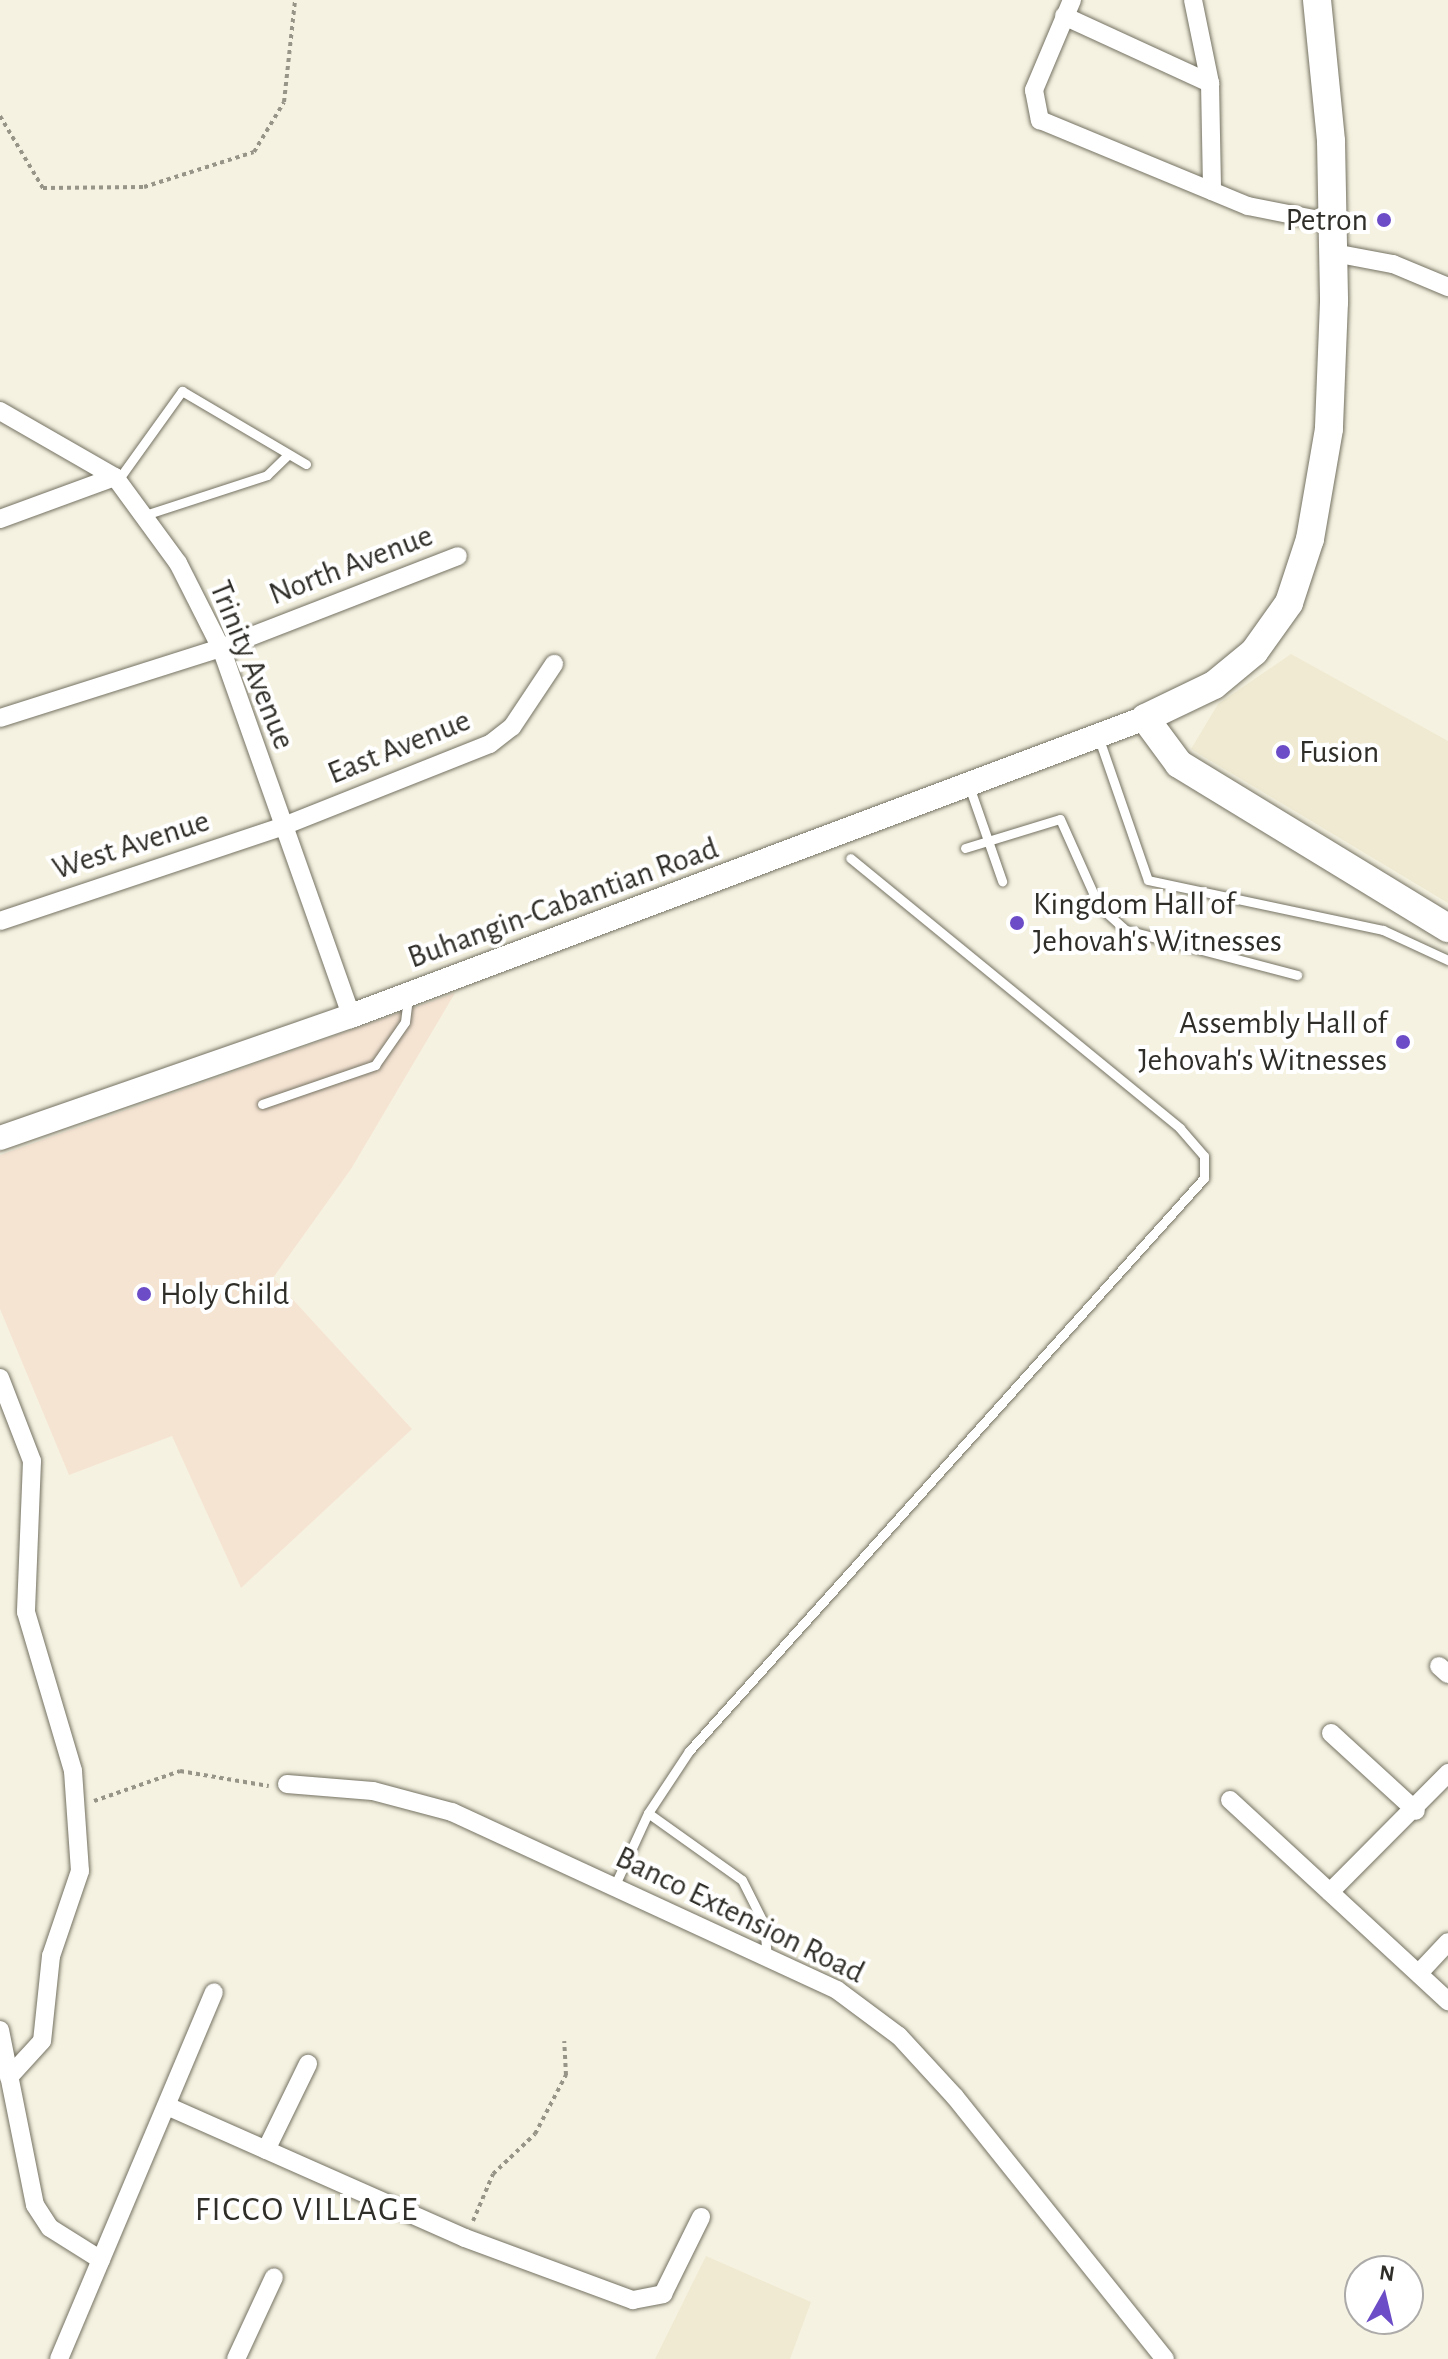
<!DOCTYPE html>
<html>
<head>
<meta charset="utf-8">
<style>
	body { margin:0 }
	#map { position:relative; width:1448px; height:2359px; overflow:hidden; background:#f5f2e1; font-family:"Alegreya Sans",sans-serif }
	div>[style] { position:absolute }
	.built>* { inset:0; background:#efead1 }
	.education>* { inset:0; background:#f6e4d3 }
	.path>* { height:4px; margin-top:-2px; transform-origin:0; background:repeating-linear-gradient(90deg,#979488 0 4px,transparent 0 8px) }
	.roads { filter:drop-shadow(0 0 2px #757263) drop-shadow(0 0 2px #757263) }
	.service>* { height:9px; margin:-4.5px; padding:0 4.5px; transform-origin:4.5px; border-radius:4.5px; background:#fff }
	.minor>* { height:18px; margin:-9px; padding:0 9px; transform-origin:9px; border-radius:9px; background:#fff }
	.secondary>* { height:24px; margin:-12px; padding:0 12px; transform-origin:12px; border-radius:12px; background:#fff }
	.primary>* { height:28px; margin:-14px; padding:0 14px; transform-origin:14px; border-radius:14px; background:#fff }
	.dots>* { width:22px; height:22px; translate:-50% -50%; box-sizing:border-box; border:4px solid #fff; border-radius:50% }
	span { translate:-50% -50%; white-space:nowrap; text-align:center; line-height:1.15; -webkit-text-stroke:8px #fff; paint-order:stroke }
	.poi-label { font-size:32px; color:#302e28 }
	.right { translate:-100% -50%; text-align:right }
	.left { translate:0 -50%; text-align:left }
	.street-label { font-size:32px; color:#302e28 }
	.neighbourhood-label { font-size:34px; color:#302e28; letter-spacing:2px }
	.north { position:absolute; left:1344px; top:2255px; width:80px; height:80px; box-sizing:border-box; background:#fff; border:2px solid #acaba9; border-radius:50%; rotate:8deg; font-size:22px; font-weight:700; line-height:32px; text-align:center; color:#302e28 }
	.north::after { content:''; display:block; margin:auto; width:28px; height:36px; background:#6c4dc7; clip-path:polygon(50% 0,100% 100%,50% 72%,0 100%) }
</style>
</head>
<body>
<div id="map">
	<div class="built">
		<div style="clip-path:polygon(1291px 654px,1448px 741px,1448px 903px,1191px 749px,1218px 704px)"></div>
		<div style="clip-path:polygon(706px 2256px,811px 2302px,790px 2359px,655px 2359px)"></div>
	</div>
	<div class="education">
		<div style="clip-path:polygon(455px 993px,351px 1169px,273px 1278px,412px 1429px,241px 1588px,172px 1436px,69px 1475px,0 1309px,0 1155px)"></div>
	</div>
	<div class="path">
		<div style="left:0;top:116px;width:84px;rotate:59.2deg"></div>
		<div style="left:43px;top:188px;width:101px;rotate:-0.6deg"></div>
		<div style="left:144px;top:187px;width:115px;rotate:-17.7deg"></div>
		<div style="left:254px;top:152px;width:58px;rotate:-59deg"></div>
		<div style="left:284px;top:102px;width:103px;rotate:-83.8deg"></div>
		<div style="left:94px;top:1801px;width:91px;rotate:-19.2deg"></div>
		<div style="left:180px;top:1771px;width:90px;rotate:9.6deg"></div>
		<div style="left:473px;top:2221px;width:51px;rotate:-66.9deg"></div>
		<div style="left:493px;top:2174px;width:58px;rotate:-43.6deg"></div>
		<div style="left:535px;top:2134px;width:67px;rotate:-62.3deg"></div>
		<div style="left:566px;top:2075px;width:34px;rotate:-93deg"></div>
	</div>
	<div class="roads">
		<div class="service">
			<div style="left:118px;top:480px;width:110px;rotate:-54.3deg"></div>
			<div style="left:182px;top:391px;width:144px;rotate:30.5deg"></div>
			<div style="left:148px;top:514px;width:125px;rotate:-18.1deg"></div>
			<div style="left:267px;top:475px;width:29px;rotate:-44deg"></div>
			<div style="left:1098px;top:736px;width:152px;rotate:70.9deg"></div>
			<div style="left:1148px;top:880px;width:240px;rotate:12deg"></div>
			<div style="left:1383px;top:930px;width:72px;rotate:24.8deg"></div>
			<div style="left:969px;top:786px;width:101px;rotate:70.8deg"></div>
			<div style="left:965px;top:848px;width:99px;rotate:-17deg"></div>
			<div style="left:1060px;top:819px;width:95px;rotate:65.9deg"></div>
			<div style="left:1099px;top:906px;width:36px;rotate:42deg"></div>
			<div style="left:1126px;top:930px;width:177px;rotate:14.7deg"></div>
			<div style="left:262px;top:1104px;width:120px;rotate:-19deg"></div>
			<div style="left:375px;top:1065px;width:52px;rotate:-55.1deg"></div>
			<div style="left:405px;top:1022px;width:24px;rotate:-83deg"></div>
			<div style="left:648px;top:1813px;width:115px;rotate:35.5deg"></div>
			<div style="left:742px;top:1880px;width:49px;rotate:63.4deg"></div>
			<div style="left:764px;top:1924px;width:33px;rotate:85deg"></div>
			<div style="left:614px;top:1887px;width:81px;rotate:-65.3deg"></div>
			<div style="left:648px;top:1813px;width:74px;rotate:-56.5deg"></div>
			<div style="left:689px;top:1751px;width:770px;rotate:-48.05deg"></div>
			<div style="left:1204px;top:1178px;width:22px;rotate:-90deg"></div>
			<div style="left:1204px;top:1156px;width:37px;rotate:-131deg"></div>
			<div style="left:1180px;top:1128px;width:426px;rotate:-140.7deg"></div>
		</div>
		<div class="minor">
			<div style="left:1072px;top:0;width:98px;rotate:112.9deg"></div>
			<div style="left:1034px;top:90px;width:31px;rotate:79deg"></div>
			<div style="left:1040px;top:120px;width:225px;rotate:22.5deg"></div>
			<div style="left:1248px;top:206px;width:88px;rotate:11.2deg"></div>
			<div style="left:1193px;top:0;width:85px;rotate:78.4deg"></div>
			<div style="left:1210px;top:83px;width:108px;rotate:88.9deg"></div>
			<div style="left:1064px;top:16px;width:161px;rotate:24.7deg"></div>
			<div style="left:1334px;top:253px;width:60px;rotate:10.6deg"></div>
			<div style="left:1393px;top:264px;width:60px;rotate:22.7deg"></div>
			<div style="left:0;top:411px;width:133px;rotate:29.9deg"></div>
			<div style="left:115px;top:477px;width:107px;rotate:53.8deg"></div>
			<div style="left:178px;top:563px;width:95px;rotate:63.2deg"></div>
			<div style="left:221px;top:648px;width:390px;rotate:70.5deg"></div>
			<div style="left:0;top:519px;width:122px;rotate:-20.1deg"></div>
			<div style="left:0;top:718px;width:232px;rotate:-17.6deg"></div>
			<div style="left:221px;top:648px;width:254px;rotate:-21.2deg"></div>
			<div style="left:0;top:921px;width:296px;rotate:-18.5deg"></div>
			<div style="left:281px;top:827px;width:225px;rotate:-21.7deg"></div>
			<div style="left:490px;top:744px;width:28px;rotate:-38deg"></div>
			<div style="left:512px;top:727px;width:76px;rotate:-56.3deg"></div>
			<div style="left:0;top:1378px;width:89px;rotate:68.9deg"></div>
			<div style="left:32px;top:1461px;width:151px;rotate:92.3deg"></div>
			<div style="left:26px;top:1612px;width:166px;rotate:73.5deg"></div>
			<div style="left:73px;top:1771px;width:100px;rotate:86deg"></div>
			<div style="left:80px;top:1871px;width:90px;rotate:108.8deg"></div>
			<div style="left:51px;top:1956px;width:85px;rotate:96deg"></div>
			<div style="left:42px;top:2041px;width:49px;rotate:132.5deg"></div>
			<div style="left:1439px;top:1666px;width:12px;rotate:42deg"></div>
			<div style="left:1331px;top:1733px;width:115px;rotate:42.5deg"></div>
			<div style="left:287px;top:1784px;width:86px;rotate:4.7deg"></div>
			<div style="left:373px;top:1791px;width:82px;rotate:14.9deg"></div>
			<div style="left:452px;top:1812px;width:424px;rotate:24.8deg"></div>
			<div style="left:837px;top:1990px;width:77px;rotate:36.6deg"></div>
			<div style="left:899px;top:2036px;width:83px;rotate:47.4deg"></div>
			<div style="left:955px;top:2097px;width:336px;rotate:51.3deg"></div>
			<div style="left:1230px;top:1800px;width:297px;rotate:42.7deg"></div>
			<div style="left:1330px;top:1892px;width:168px;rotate:-45.2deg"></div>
			<div style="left:1419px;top:1973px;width:42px;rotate:-46.9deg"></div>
			<div style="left:0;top:2030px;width:178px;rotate:78.7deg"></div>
			<div style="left:35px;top:2205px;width:27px;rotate:57deg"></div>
			<div style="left:50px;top:2228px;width:60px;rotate:32.1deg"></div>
			<div style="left:167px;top:2106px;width:326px;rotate:23.9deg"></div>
			<div style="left:465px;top:2238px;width:179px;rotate:20.3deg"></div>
			<div style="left:633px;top:2300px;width:31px;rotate:-11deg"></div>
			<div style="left:663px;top:2294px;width:86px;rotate:-63.7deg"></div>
			<div style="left:266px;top:2150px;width:96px;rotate:-64deg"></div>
			<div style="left:59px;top:2359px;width:398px;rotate:-67.1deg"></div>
			<div style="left:236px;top:2359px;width:90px;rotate:-65.1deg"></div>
		</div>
		<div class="secondary">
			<div style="left:0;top:1138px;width:372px;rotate:-19.2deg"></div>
			<div style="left:351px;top:1016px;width:848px;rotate:-20.57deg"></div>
		</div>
		<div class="primary">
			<div style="left:1317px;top:0;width:142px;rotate:84.3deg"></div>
			<div style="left:1331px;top:141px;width:161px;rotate:88.9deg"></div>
			<div style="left:1334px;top:302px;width:127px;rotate:92.3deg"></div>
			<div style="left:1329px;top:429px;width:112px;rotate:99.8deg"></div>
			<div style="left:1310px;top:539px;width:67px;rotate:108.2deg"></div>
			<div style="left:1289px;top:603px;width:60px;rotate:125.5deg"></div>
			<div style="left:1254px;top:652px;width:52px;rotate:140.5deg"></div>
			<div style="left:1214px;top:685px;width:76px;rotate:154.4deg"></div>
			<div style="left:1145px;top:718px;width:57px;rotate:53.5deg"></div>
			<div style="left:1179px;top:764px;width:315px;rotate:31.4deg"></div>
		</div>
	</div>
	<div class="dots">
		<div style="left:1384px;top:220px;background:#6c4dc7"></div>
		<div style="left:1283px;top:752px;background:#6c4dc7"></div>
		<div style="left:1017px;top:923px;background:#6c4dc7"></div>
		<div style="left:1403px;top:1042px;background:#6c4dc7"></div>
		<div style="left:144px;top:1294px;background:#6c4dc7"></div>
	</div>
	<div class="poi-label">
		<span class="right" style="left:1368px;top:220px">Petron</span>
		<span class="left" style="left:1299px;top:752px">Fusion</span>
		<span class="left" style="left:1033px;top:923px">Kingdom Hall of<br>Jehovah's Witnesses</span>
		<span class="right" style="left:1387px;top:1042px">Assembly Hall of<br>Jehovah's Witnesses</span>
		<span class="left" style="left:160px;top:1294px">Holy Child</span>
	</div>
	<div class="street-label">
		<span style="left:351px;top:565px;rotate:-21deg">North Avenue</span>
		<span style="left:252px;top:665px;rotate:68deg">Trinity Avenue</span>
		<span style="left:399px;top:747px;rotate:-22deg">East Avenue</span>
		<span style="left:131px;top:845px;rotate:-18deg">West Avenue</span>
		<span style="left:563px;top:903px;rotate:-20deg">Buhangin-Cabantian Road</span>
		<span style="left:740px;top:1915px;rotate:26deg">Banco Extension Road</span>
	</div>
	<div class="neighbourhood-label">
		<span style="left:307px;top:2211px">FICCO VILLAGE</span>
	</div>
	<div class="north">N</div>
</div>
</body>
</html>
